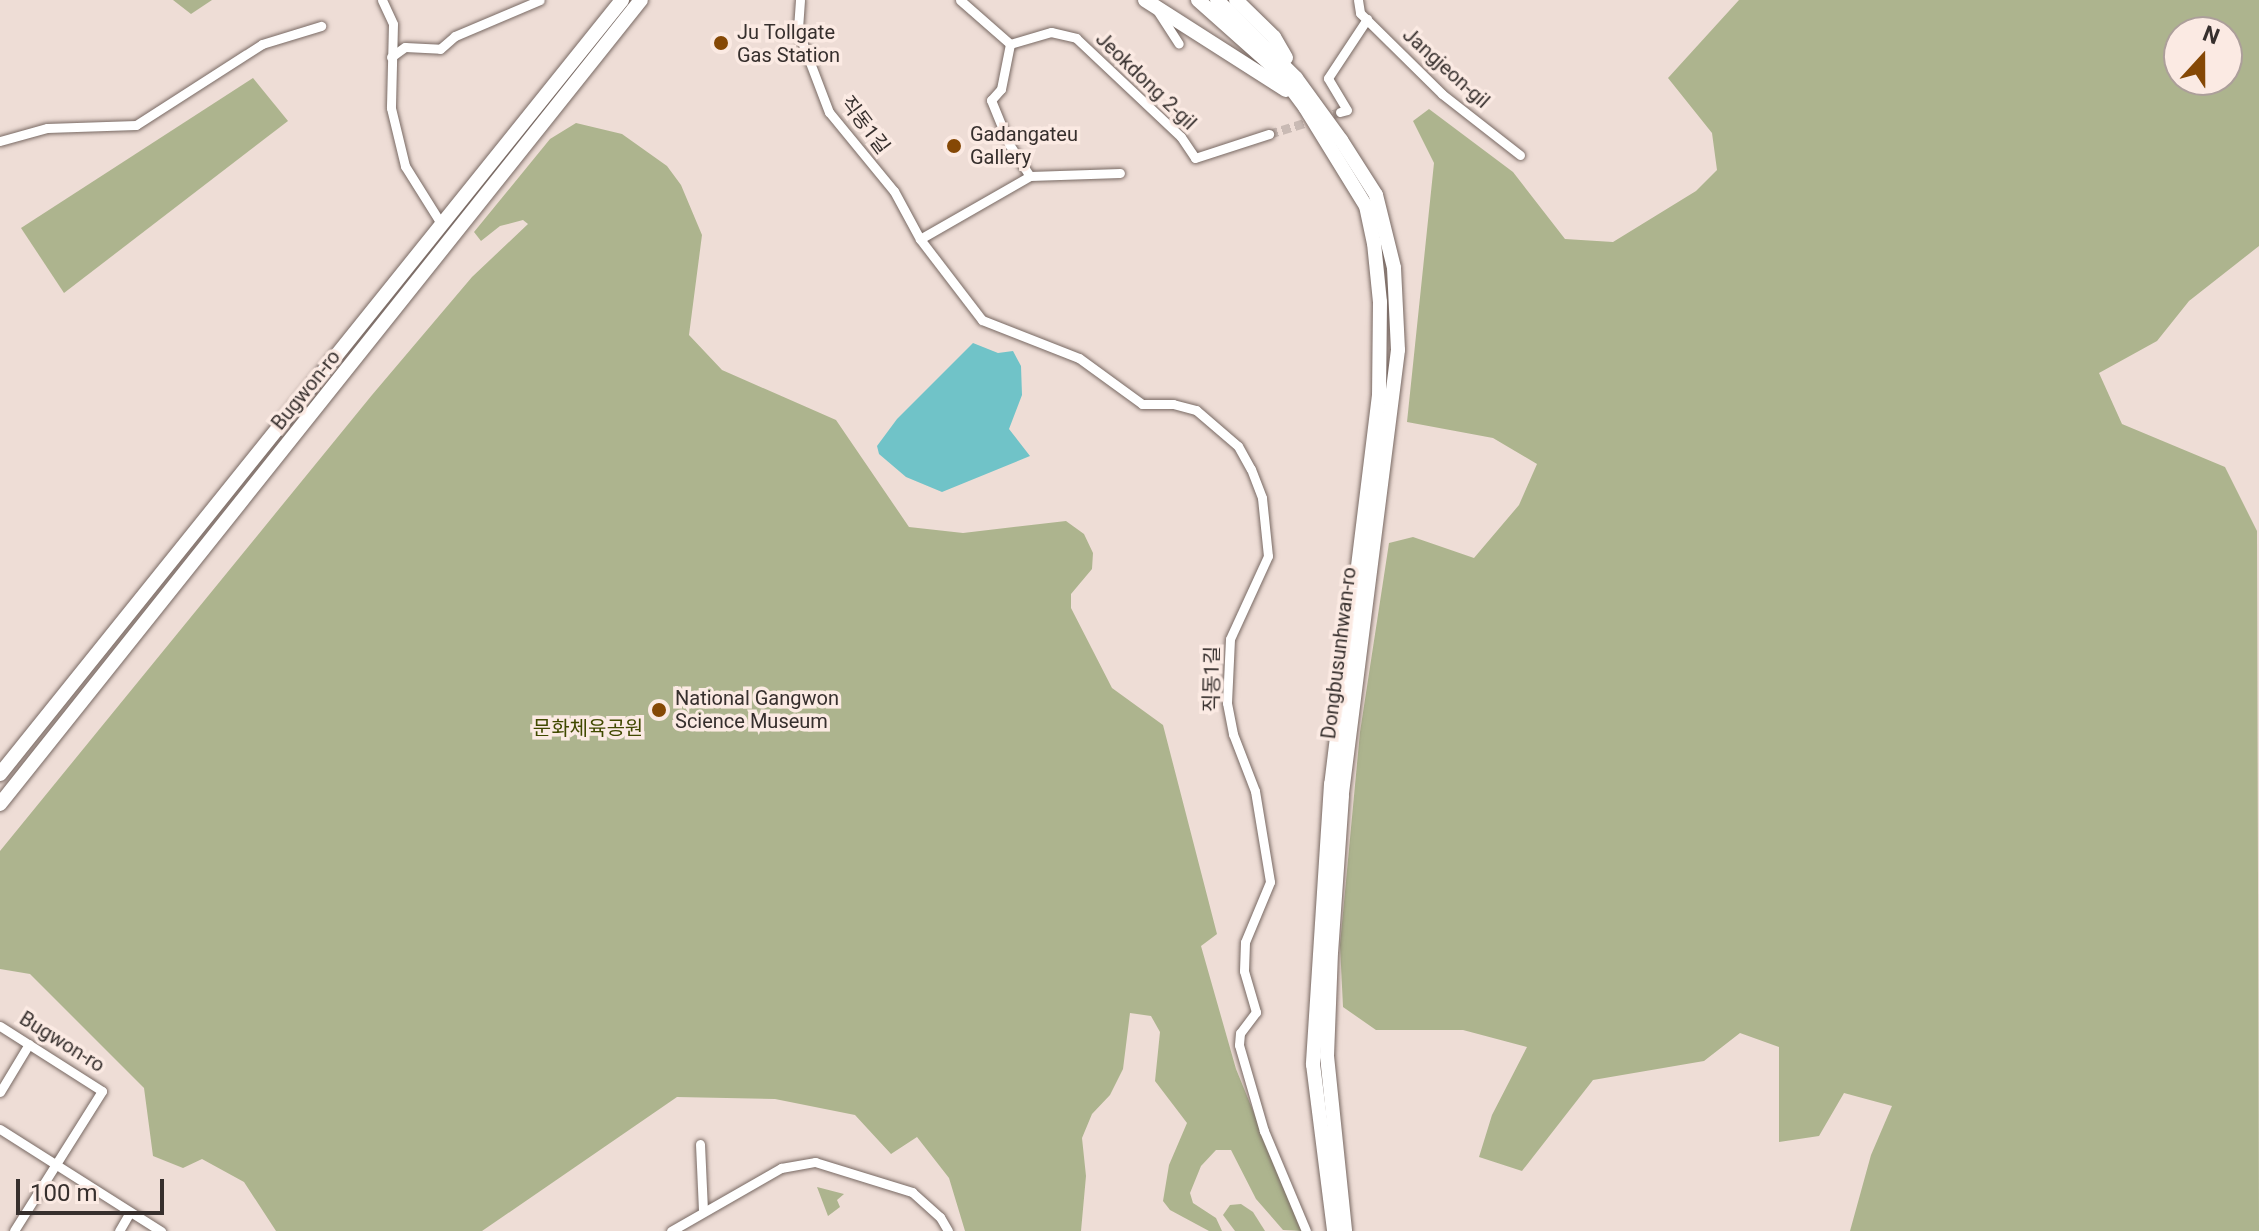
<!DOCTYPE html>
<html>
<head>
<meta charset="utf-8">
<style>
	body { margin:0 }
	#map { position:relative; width:2259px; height:1231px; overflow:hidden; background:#eeddd6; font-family:Roboto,"Noto Sans KR",sans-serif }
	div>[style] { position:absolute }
	.green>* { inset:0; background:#adb48e }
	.water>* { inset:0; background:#70c3c8 }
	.street-tunnel>* { height:9px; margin-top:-4.5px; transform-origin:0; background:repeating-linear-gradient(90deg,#c9bab4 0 9px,transparent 0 13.5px) }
	.roads { filter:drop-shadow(0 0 2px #786963) drop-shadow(0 0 2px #786963) }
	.street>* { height:9px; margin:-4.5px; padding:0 4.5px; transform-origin:4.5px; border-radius:4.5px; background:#fff }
	.secondary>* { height:14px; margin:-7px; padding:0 7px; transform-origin:7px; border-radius:7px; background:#fff }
	.dots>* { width:22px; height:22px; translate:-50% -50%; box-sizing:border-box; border:4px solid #fbeae3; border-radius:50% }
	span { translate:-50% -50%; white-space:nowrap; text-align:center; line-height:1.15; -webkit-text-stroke:7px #fbeae3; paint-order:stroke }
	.poi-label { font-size:20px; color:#362f2d }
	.left { translate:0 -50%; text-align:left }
	.street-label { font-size:20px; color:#362f2d }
	.park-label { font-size:20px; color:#414900 }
	.north { position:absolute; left:2163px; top:16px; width:80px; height:80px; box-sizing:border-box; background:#fbeae3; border:2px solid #ac9f9a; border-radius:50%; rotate:21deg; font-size:22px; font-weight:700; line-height:32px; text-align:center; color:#362f2d }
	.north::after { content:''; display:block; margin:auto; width:28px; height:36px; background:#854805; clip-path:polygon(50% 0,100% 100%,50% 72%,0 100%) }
	.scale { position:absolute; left:16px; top:1179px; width:148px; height:36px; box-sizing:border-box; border:4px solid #362f2d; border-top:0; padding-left:10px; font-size:24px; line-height:28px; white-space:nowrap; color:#362f2d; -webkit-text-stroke:6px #fbeae3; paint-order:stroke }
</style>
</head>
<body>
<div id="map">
	<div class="green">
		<div style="clip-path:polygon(173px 0,212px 0,191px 14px)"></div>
		<div style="clip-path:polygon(evenodd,1739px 0,2259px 0,2259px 246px,2189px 301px,2157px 341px,2099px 373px,2122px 424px,2225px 467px,2257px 531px,2259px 1231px,1850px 1231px,1871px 1155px,1892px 1106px,1844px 1093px,1819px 1136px,1779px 1142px,1779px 1047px,1740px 1033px,1704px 1061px,1593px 1080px,1522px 1171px,1479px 1157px,1492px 1115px,1527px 1047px,1463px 1030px,1376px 1030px,1343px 1007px,1340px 945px,1360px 732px,1389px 543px,1413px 537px,1474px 558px,1519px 505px,1537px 464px,1493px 438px,1407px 422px,1434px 163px,1413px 121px,1429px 109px,1513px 172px,1565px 239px,1613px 242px,1696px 191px,1717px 170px,1712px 133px,1668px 78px,1739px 0,2179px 32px,2227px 32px,2227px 80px,2179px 80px,2179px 32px)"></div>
		<div style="clip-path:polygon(253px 78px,288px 121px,64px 293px,21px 228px)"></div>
		<div style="clip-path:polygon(576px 123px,622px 134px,667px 166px,681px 185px,702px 235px,689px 335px,722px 370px,836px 420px,909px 527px,963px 533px,1066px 521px,1084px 534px,1093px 553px,1092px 569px,1071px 594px,1071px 608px,1112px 688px,1163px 725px,1217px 934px,1201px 946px,1236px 1069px,1302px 1231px,1283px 1230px,1256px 1199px,1231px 1150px,1216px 1150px,1201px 1166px,1190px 1193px,1193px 1203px,1216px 1218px,1222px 1231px,1209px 1231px,1170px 1210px,1163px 1201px,1169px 1165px,1187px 1123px,1155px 1081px,1160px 1032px,1151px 1016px,1130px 1013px,1123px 1069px,1110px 1095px,1092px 1114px,1082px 1138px,1086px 1176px,1081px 1231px,965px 1231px,949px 1178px,917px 1137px,891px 1154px,855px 1115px,775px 1099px,677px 1097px,482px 1231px,276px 1231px,244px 1182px,202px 1159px,183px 1168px,153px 1156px,144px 1088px,30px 974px,0 969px,0 851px,372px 395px,472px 277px,528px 224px,523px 220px,500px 226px,481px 241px,474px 232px,550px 139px)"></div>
		<div style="clip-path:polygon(817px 1187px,844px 1194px,837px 1200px,840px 1207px,828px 1216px)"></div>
		<div style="clip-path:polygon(1241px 1204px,1253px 1212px,1265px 1231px,1235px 1231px,1223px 1215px,1230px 1205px)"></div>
	</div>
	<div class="water">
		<div style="clip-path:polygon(973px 343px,998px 353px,1013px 351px,1021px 366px,1022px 395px,1009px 429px,1030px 456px,942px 492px,906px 477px,879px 454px,877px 446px,897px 419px)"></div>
	</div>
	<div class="street-tunnel">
		<div style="left:1269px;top:134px;width:74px;rotate:-17.2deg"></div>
	</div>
	<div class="roads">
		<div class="street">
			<div style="left:382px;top:0;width:26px;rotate:65deg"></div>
			<div style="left:393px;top:24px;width:84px;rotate:91.4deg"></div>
			<div style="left:391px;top:108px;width:60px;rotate:76.4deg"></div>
			<div style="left:405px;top:166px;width:70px;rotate:57.9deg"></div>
			<div style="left:800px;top:0;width:31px;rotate:94deg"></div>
			<div style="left:798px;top:31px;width:87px;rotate:69.1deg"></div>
			<div style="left:829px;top:112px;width:102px;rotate:50.6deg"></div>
			<div style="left:894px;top:191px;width:55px;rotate:61.6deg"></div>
			<div style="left:920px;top:239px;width:102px;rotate:52.6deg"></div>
			<div style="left:982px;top:320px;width:104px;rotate:21.4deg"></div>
			<div style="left:1079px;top:358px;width:78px;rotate:36.1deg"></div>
			<div style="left:1142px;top:404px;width:31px"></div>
			<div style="left:1173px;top:404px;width:24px;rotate:15deg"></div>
			<div style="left:1196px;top:410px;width:55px;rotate:40.6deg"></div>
			<div style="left:1238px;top:446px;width:26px;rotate:61deg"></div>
			<div style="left:1251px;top:469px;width:31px;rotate:69deg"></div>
			<div style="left:1262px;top:498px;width:58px;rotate:84.1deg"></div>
			<div style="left:1268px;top:556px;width:91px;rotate:114.6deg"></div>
			<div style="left:1230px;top:639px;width:64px;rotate:92.7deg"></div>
			<div style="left:1227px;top:703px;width:32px;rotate:79deg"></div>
			<div style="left:1233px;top:734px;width:61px;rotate:68.9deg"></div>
			<div style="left:1255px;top:791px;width:92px;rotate:80.6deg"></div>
			<div style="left:1270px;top:882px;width:65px;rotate:112.6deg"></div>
			<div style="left:1245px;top:942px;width:29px;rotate:92deg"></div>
			<div style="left:1244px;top:971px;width:43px;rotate:73.7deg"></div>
			<div style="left:1256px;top:1012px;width:26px;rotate:127deg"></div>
			<div style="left:1240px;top:1033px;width:12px;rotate:95deg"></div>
			<div style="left:1239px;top:1045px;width:90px;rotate:73.8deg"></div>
			<div style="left:1264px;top:1131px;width:108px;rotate:67.2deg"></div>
			<div style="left:960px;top:0;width:67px;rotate:41.3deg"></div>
			<div style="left:1010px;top:44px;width:43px;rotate:-16.3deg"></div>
			<div style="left:1051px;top:32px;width:26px;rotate:13deg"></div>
			<div style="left:1076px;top:38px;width:144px;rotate:43.3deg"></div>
			<div style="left:1181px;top:137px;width:25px;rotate:56deg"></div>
			<div style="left:1195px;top:158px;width:78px;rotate:-18deg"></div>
			<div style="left:1358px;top:0;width:13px;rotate:81deg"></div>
			<div style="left:1360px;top:13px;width:115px;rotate:44.6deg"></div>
			<div style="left:1442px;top:94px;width:99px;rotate:38deg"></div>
			<div style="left:1157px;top:10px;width:40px;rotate:57.1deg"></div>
			<div style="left:1010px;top:44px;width:46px;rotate:101.3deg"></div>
			<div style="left:1001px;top:89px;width:15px;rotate:132deg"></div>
			<div style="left:991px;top:100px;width:48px;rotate:67.8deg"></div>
			<div style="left:1009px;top:144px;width:38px;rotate:57deg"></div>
			<div style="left:391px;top:57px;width:17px;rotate:-36deg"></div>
			<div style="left:405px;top:47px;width:35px;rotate:3deg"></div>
			<div style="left:440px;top:49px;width:20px;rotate:-41deg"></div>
			<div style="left:455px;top:36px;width:92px;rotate:-23deg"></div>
			<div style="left:1340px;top:112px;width:7px;rotate:-16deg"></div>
			<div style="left:1347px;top:110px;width:37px;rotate:-121deg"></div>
			<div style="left:1328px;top:78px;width:71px;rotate:-56.5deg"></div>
			<div style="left:0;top:141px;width:49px;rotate:-15.5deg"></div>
			<div style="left:47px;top:128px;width:89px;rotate:-1.9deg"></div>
			<div style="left:136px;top:125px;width:150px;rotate:-32.7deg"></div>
			<div style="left:262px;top:44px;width:62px;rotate:-17deg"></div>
			<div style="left:920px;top:239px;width:127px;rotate:-29.8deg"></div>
			<div style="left:1030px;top:176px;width:90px;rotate:-1.9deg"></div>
			<div style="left:0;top:1026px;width:121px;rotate:32.5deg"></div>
			<div style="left:102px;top:1091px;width:165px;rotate:122.2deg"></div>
			<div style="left:0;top:1092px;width:56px;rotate:-58.9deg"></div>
			<div style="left:0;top:1129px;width:191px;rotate:32.4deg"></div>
			<div style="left:700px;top:1144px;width:65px;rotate:87.4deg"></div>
			<div style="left:119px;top:1231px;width:22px;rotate:-60deg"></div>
			<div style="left:671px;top:1231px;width:127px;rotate:-29.8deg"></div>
			<div style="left:781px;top:1168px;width:35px;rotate:-10deg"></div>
			<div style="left:815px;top:1162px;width:102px;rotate:17.2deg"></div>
			<div style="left:912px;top:1192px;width:38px;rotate:42deg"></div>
			<div style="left:940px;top:1217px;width:16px;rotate:60deg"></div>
		</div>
		<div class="secondary">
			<div style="left:1145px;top:0;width:167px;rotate:32.6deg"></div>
			<div style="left:1198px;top:0;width:108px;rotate:41.6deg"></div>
			<div style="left:1279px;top:72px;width:44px;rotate:53.4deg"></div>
			<div style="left:1305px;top:107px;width:116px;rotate:58.4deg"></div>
			<div style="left:1366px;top:206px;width:38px;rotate:78deg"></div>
			<div style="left:1374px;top:243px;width:59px;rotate:84.2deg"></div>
			<div style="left:1380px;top:302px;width:93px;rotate:90.6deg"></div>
			<div style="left:1379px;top:395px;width:392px;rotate:97deg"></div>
			<div style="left:1331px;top:784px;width:281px;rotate:93.7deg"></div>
			<div style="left:1313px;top:1064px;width:168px;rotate:82.8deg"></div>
			<div style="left:1217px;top:0;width:111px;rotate:44.6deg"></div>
			<div style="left:1296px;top:78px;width:77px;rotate:54deg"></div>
			<div style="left:1341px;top:140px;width:65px;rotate:57.5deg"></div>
			<div style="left:1376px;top:195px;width:75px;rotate:76.1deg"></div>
			<div style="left:1394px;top:268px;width:82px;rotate:87.2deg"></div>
			<div style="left:1398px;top:350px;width:450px;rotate:97.2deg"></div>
			<div style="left:1342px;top:796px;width:156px;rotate:94deg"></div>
			<div style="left:1331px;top:952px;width:104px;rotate:92.2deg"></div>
			<div style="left:1327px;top:1056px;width:176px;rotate:84.1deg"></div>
			<div style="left:1236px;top:0;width:53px;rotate:44.2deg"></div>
			<div style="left:1274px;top:37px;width:24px;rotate:60deg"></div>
			<div style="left:0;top:774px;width:993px;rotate:-51.21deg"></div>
			<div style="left:0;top:804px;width:1028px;rotate:-51.44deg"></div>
		</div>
	</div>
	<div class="dots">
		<div style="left:721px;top:43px;background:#854805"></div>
		<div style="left:954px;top:146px;background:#854805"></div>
		<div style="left:659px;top:710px;background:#854805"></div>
	</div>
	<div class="poi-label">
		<span class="left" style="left:737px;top:44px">Ju Tollgate<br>Gas Station</span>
		<span class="left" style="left:970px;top:146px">Gadangateu<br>Gallery</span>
		<span class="left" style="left:675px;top:710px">National Gangwon<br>Science Museum</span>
	</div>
	<div class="street-label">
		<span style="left:1446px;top:68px;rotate:42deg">Jangjeon-gil</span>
		<span style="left:1146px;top:81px;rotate:44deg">Jeokdong 2-gil</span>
		<span style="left:865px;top:125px;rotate:53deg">직동1길</span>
		<span style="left:306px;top:390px;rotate:-51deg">Bugwon-ro</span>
		<span style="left:1339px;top:653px;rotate:-83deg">Dongbusunhwan-ro</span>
		<span style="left:1212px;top:679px;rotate:-89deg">직동1길</span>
		<span style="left:62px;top:1042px;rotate:32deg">Bugwon-ro</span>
	</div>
	<div class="park-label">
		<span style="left:588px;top:728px">문화체육공원</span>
	</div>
	<div class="north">N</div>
	<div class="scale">100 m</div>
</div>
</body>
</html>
